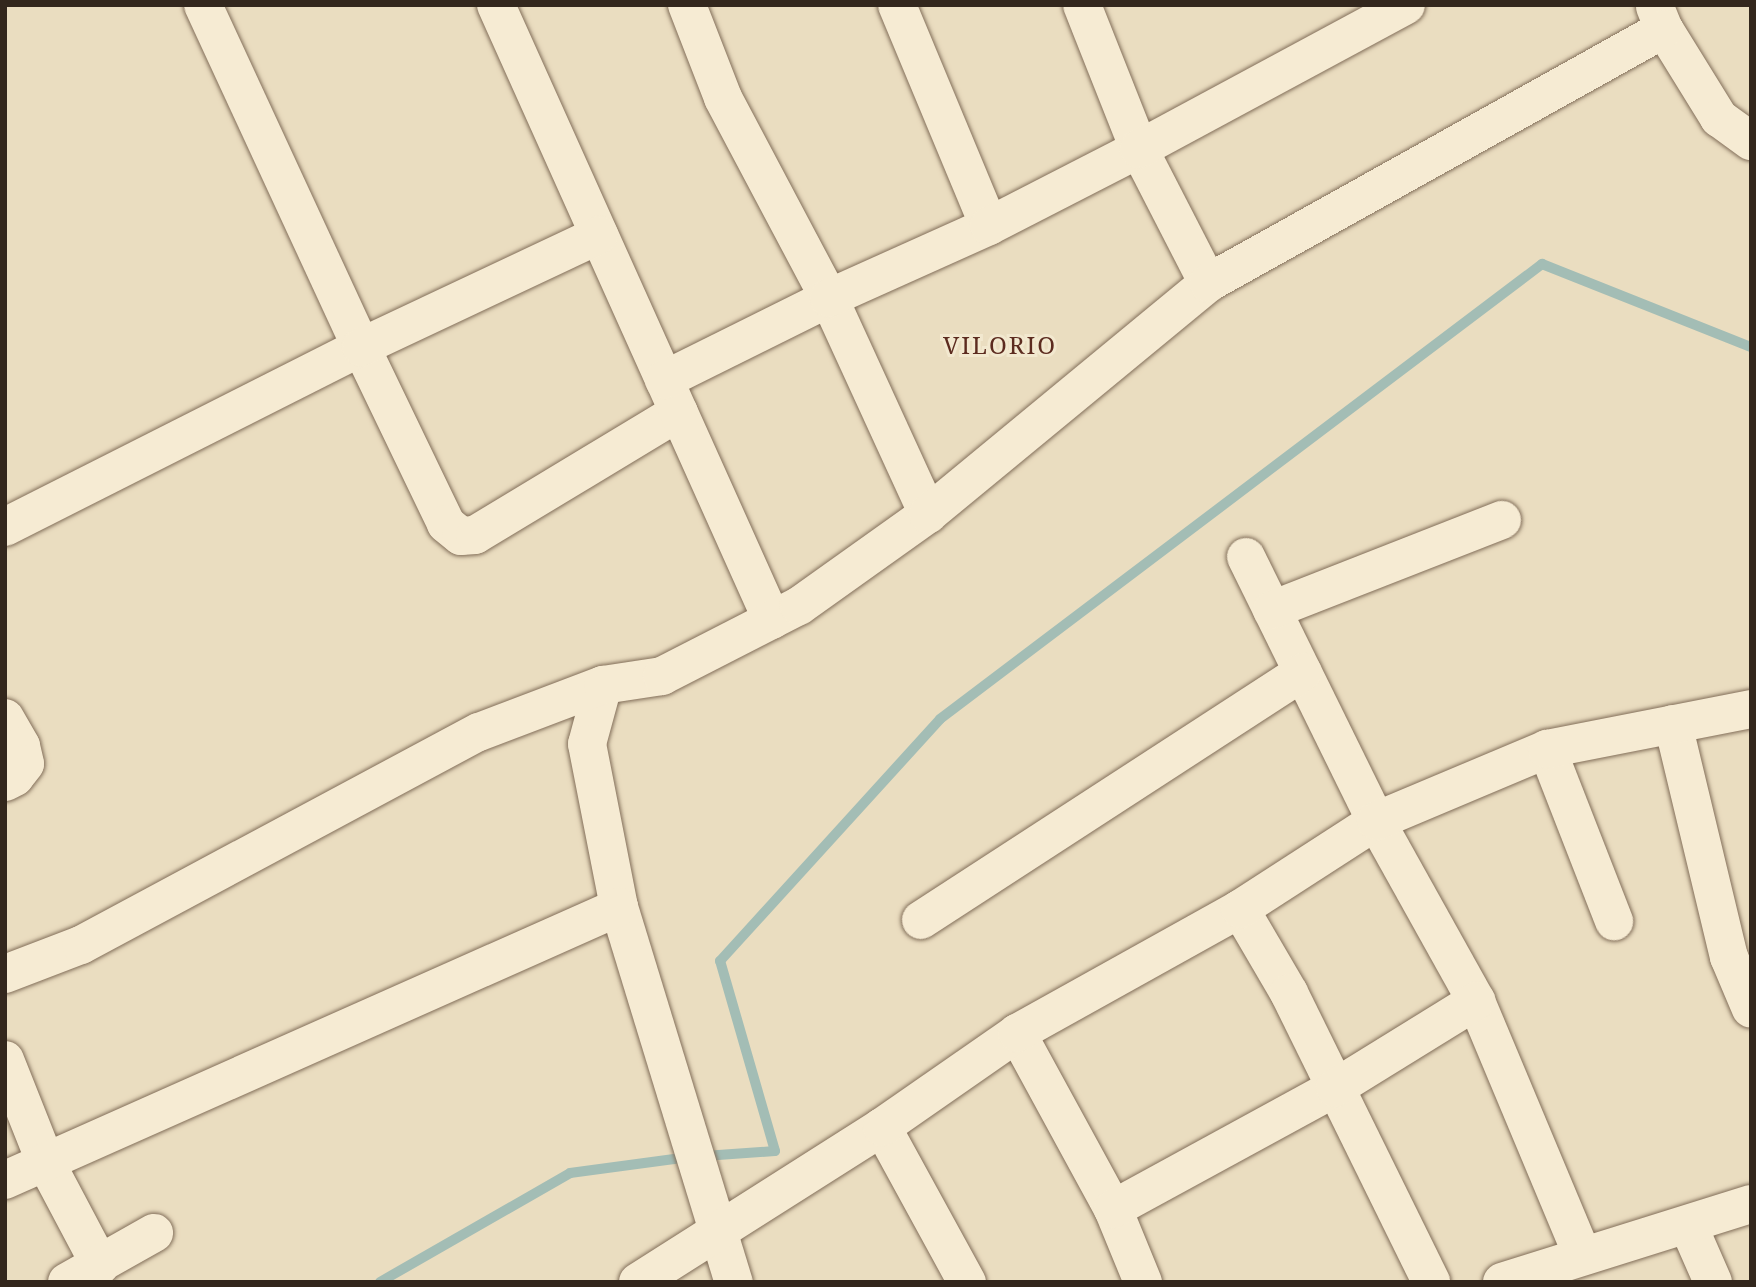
<!DOCTYPE html>
<html>
<head>
<meta charset="utf-8">
<style>
	body { margin:0 }
	#map { position:relative; width:1756px; height:1287px; overflow:hidden; background:#eaddc0; font-family:"Noto Serif",serif }
	div>[style] { position:absolute }
	.stream>* { height:10px; margin:-5px; padding:0 5px; transform-origin:5px; border-radius:5px; background:#a3bdb5 }
	.roads { filter:drop-shadow(0 0 2px #826e59) drop-shadow(0 0 2px #826e59) }
	.minor>* { height:38px; margin:-19px; padding:0 19px; transform-origin:19px; border-radius:19px; background:#f6ebd3 }
	span { translate:-50% -50%; white-space:nowrap; text-align:center; line-height:1.15; -webkit-text-stroke:6px #f2e8cf; paint-order:stroke }
	.neighbourhood-label { font-size:24px; color:#5c2b1f; letter-spacing:2px }
	.frame { position:absolute; inset:0; border:7px solid #33271d; pointer-events:none }
</style>
</head>
<body>
<div id="map">
	<div class="stream">
		<div style="left:704px;top:1156px;width:71px;rotate:-4deg"></div>
		<div style="left:775px;top:1151px;width:198px;rotate:-106.1deg"></div>
		<div style="left:720px;top:961px;width:327px;rotate:-47.7deg"></div>
		<div style="left:940px;top:719px;width:755px;rotate:-37.08deg"></div>
		<div style="left:1542px;top:264px;width:225px;rotate:21.7deg"></div>
		<div style="left:380px;top:1282px;width:219px;rotate:-29.8deg"></div>
		<div style="left:570px;top:1173px;width:120px;rotate:-7.7deg"></div>
	</div>
	<div class="roads">
		<div class="minor">
			<div style="left:203px;top:5px;width:377px;rotate:65.2deg"></div>
			<div style="left:361px;top:347px;width:196px;rotate:64.3deg"></div>
			<div style="left:446px;top:524px;width:19px;rotate:39deg"></div>
			<div style="left:461px;top:536px;width:14px;rotate:-4deg"></div>
			<div style="left:475px;top:535px;width:238px;rotate:-31.1deg"></div>
			<div style="left:496px;top:5px;width:674px;rotate:65.83deg"></div>
			<div style="left:687px;top:5px;width:100px;rotate:68.8deg"></div>
			<div style="left:723px;top:98px;width:226px;rotate:62.1deg"></div>
			<div style="left:829px;top:298px;width:238px;rotate:65.4deg"></div>
			<div style="left:897px;top:5px;width:239px;rotate:67.4deg"></div>
			<div style="left:1082px;top:5px;width:155px;rotate:68.4deg"></div>
			<div style="left:1139px;top:149px;width:151px;rotate:62.8deg"></div>
			<div style="left:1655px;top:7px;width:24px;rotate:68deg"></div>
			<div style="left:1664px;top:29px;width:105px;rotate:58.3deg"></div>
			<div style="left:1719px;top:118px;width:39px;rotate:36deg"></div>
			<div style="left:664px;top:380px;width:184px;rotate:-26.4deg"></div>
			<div style="left:829px;top:298px;width:175px;rotate:-24.2deg"></div>
			<div style="left:989px;top:226px;width:169px;rotate:-27.2deg"></div>
			<div style="left:1139px;top:149px;width:303px;rotate:-28.3deg"></div>
			<div style="left:5px;top:527px;width:399px;rotate:-26.8deg"></div>
			<div style="left:361px;top:347px;width:263px;rotate:-25.2deg"></div>
			<div style="left:1246px;top:557px;width:294px;rotate:63.8deg"></div>
			<div style="left:1376px;top:821px;width:206px;rotate:60.9deg"></div>
			<div style="left:1476px;top:1001px;width:274px;rotate:67.3deg"></div>
			<div style="left:1272px;top:610px;width:247px;rotate:-21.4deg"></div>
			<div style="left:603px;top:685px;width:61px;rotate:105.2deg"></div>
			<div style="left:587px;top:744px;width:166px;rotate:78.9deg"></div>
			<div style="left:619px;top:907px;width:392px;rotate:73deg"></div>
			<div style="left:5px;top:718px;width:32px;rotate:60deg"></div>
			<div style="left:21px;top:746px;width:18px;rotate:77deg"></div>
			<div style="left:25px;top:764px;width:16px;rotate:128deg"></div>
			<div style="left:15px;top:777px;width:11px;rotate:153deg"></div>
			<div style="left:1673px;top:724px;width:240px;rotate:76.5deg"></div>
			<div style="left:1729px;top:957px;width:56px;rotate:67.1deg"></div>
			<div style="left:1547px;top:749px;width:185px;rotate:68.7deg"></div>
			<div style="left:1240px;top:909px;width:97px;rotate:59.7deg"></div>
			<div style="left:1289px;top:993px;width:322px;rotate:63.8deg"></div>
			<div style="left:921px;top:920px;width:455px;rotate:-33deg"></div>
			<div style="left:5px;top:974px;width:81px;rotate:-20.9deg"></div>
			<div style="left:81px;top:945px;width:451px;rotate:-28.2deg"></div>
			<div style="left:479px;top:732px;width:133px;rotate:-20.8deg"></div>
			<div style="left:603px;top:685px;width:60px;rotate:-8.7deg"></div>
			<div style="left:662px;top:676px;width:154px;rotate:-27.1deg"></div>
			<div style="left:799px;top:606px;width:158px;rotate:-35.5deg"></div>
			<div style="left:928px;top:514px;width:363px;rotate:-39.5deg"></div>
			<div style="left:1208px;top:283px;width:522px;rotate:-29.12deg"></div>
			<div style="left:1017px;top:1033px;width:200px;rotate:61.4deg"></div>
			<div style="left:1113px;top:1209px;width:79px;rotate:67.7deg"></div>
			<div style="left:5px;top:1060px;width:109px;rotate:68.4deg"></div>
			<div style="left:45px;top:1161px;width:118px;rotate:62.1deg"></div>
			<div style="left:882px;top:1127px;width:177px;rotate:61.3deg"></div>
			<div style="left:5px;top:1180px;width:672px;rotate:-23.97deg"></div>
			<div style="left:1113px;top:1209px;width:253px;rotate:-28.6deg"></div>
			<div style="left:1335px;top:1088px;width:166px;rotate:-31.7deg"></div>
			<div style="left:1688px;top:1225px;width:62px;rotate:66.3deg"></div>
			<div style="left:67px;top:1282px;width:100px;rotate:-29.4deg"></div>
			<div style="left:638px;top:1282px;width:289px;rotate:-32.4deg"></div>
			<div style="left:882px;top:1127px;width:165px;rotate:-34.8deg"></div>
			<div style="left:1017px;top:1033px;width:255px;rotate:-29.1deg"></div>
			<div style="left:1240px;top:909px;width:162px;rotate:-32.9deg"></div>
			<div style="left:1376px;top:821px;width:186px;rotate:-22.8deg"></div>
			<div style="left:1547px;top:749px;width:208px;rotate:-11.1deg"></div>
			<div style="left:1502px;top:1282px;width:261px;rotate:-17.4deg"></div>
		</div>
	</div>
	<div class="neighbourhood-label">
		<span style="left:1000px;top:345px">VILORIO</span>
	</div>
	<div class="frame"></div>
</div>
</body>
</html>
